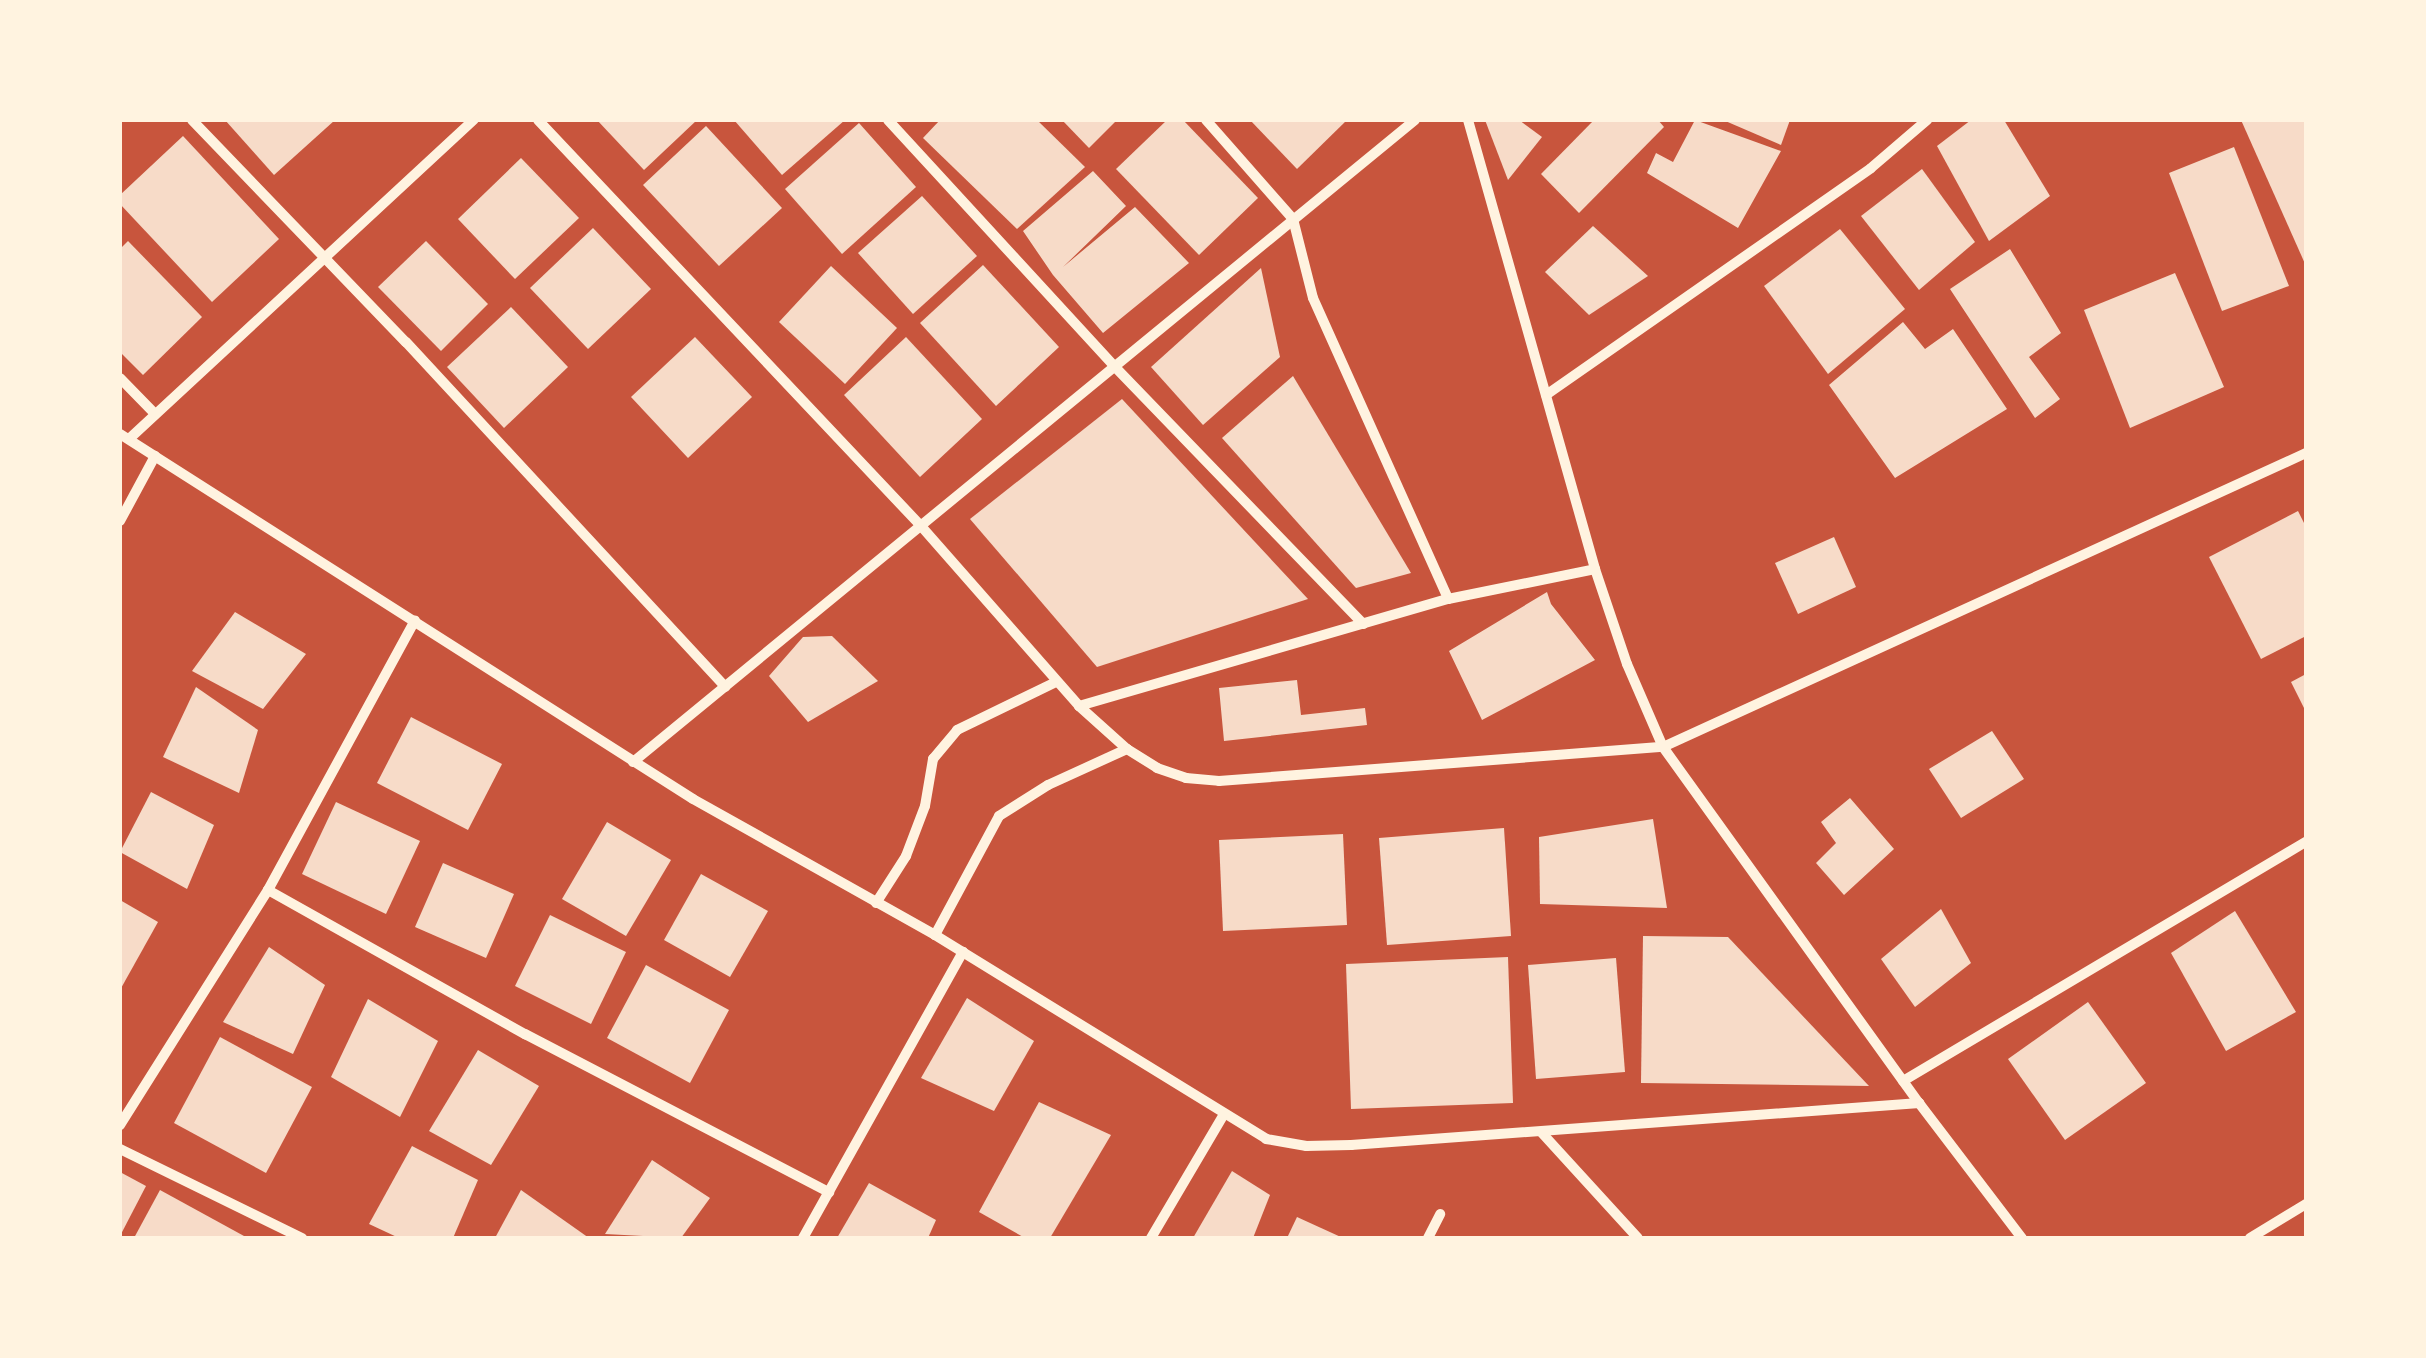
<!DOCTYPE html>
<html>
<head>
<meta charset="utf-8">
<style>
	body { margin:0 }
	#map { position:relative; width:2426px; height:1358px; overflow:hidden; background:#c8553d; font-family:Jost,sans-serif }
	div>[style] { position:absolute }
	.building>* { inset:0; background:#f7dbc8 }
	.minor>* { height:10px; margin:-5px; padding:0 5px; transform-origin:5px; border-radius:5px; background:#fff3e0 }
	span { translate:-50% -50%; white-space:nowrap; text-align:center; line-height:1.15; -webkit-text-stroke:8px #fff3e0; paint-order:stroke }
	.frame { position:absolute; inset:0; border:122px solid #fff3e0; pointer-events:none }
</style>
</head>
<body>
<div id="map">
	<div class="building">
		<div style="clip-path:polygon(225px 120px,335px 120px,274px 175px)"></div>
		<div style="clip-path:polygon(597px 120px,697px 120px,644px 170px)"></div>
		<div style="clip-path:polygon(734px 120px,845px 120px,782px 175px)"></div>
		<div style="clip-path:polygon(940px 120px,1037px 120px,1085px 167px,1017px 229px,923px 138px)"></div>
		<div style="clip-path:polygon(1062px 120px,1117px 120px,1089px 148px)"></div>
		<div style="clip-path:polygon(1167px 120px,1183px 120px,1258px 198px,1199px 255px,1116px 169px)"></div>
		<div style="clip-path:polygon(1250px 120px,1347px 120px,1297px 169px)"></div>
		<div style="clip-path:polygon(1485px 120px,1519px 120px,1542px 137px,1508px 180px)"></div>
		<div style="clip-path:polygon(1594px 120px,1658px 120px,1664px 127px,1579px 213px,1541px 174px)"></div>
		<div style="clip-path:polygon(1695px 120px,1781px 151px,1738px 228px,1647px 173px,1656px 153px,1673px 162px)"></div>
		<div style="clip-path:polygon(1723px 120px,1790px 120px,1781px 145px)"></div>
		<div style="clip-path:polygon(1971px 120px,2004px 120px,2050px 196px,1989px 241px,1937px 146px)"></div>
		<div style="clip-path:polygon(2241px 120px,2306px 120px,2306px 266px)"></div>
		<div style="clip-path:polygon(859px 123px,916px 187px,842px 254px,785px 189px)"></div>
		<div style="clip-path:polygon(706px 126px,782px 208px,719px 266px,643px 185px)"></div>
		<div style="clip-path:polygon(183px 136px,279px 239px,212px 302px,120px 204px,120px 195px)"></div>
		<div style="clip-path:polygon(2234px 147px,2289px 286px,2222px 311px,2169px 173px)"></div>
		<div style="clip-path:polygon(521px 158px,579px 218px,515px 279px,458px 219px)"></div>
		<div style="clip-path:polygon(1922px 169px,1975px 242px,1919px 290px,1861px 216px)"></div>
		<div style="clip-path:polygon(1093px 171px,1126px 206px,1063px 267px,1135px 207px,1189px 263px,1103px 333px,1053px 275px,1023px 231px)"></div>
		<div style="clip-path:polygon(922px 196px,977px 256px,913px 314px,858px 253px)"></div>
		<div style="clip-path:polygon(1593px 226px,1648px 276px,1589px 315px,1545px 272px)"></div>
		<div style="clip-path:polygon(593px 228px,651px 289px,588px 349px,530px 288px)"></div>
		<div style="clip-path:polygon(1840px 229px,1905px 309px,1828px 374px,1764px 286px)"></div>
		<div style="clip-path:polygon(128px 241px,202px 317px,143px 375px,120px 352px,120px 249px)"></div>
		<div style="clip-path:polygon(426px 241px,488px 304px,441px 351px,378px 287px)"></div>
		<div style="clip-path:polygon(2010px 249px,2061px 333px,2029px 357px,2060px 399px,2035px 418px,1950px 289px)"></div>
		<div style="clip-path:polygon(983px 265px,1059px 347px,996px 406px,920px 323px)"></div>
		<div style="clip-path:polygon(831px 266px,897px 328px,845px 384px,779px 322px)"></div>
		<div style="clip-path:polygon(1261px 268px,1280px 357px,1203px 425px,1151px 367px)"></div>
		<div style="clip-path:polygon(2175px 273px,2224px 387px,2130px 428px,2084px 310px)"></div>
		<div style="clip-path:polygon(511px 307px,568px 367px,504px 428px,447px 367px)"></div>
		<div style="clip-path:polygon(1903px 322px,1925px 349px,1953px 329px,2007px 409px,1895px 478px,1829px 385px)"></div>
		<div style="clip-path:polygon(695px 337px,752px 397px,688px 458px,631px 397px)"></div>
		<div style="clip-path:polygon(906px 337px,982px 419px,920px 477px,844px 395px)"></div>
		<div style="clip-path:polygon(1293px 376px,1411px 573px,1356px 588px,1222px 438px)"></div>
		<div style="clip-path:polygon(1122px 399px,1308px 599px,1097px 667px,970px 519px)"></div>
		<div style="clip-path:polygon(2298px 511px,2306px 527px,2306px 636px,2261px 659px,2209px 557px)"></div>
		<div style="clip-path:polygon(1834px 537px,1856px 587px,1798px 614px,1775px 563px)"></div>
		<div style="clip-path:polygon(1547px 592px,1551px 604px,1595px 660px,1482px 720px,1449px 651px)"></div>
		<div style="clip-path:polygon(235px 612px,306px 654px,263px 709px,192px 671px)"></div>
		<div style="clip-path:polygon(832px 636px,878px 681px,808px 722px,769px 676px,803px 637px)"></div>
		<div style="clip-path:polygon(2306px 674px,2306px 712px,2291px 682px)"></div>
		<div style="clip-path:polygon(1297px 680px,1301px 715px,1365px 708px,1367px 725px,1224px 741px,1219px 688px)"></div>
		<div style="clip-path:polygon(196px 687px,258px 730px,239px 793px,163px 757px)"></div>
		<div style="clip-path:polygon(411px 717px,502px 764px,468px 830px,377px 783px)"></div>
		<div style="clip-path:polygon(1992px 731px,2024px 779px,1961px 818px,1929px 769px)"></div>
		<div style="clip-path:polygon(151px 792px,214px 825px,187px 889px,120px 852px)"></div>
		<div style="clip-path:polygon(1850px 798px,1894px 849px,1844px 895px,1816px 863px,1836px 843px,1821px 822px)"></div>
		<div style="clip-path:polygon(336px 802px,420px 841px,386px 914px,302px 874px)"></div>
		<div style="clip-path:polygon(1653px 819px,1667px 908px,1540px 904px,1539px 837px)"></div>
		<div style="clip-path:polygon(607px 822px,671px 860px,626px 936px,562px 899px)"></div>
		<div style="clip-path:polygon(1504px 828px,1511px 936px,1387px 945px,1379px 838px)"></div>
		<div style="clip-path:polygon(1343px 834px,1347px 925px,1223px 931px,1219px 840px)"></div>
		<div style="clip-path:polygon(443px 863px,514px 894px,486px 958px,415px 927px)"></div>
		<div style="clip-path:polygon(701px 874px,768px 911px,730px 977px,664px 940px)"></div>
		<div style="clip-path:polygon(120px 900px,158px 922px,120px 990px)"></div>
		<div style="clip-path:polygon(1941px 909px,1971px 963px,1915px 1007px,1881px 959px)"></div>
		<div style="clip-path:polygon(2235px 911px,2296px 1012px,2226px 1051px,2171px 953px)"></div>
		<div style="clip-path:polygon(550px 915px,626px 952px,591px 1024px,515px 986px)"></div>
		<div style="clip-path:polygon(1643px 936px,1728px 937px,1869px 1086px,1641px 1083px)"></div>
		<div style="clip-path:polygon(269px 947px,325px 985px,293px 1054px,223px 1022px)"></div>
		<div style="clip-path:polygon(1508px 957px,1513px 1103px,1351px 1109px,1346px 964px)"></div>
		<div style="clip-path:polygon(1616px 958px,1625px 1072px,1536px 1079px,1528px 965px)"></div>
		<div style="clip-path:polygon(646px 965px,729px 1010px,690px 1083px,607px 1038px)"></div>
		<div style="clip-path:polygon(967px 998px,1034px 1041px,994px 1111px,921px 1078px)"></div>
		<div style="clip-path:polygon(368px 999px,438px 1041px,400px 1117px,331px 1077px)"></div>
		<div style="clip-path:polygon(2088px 1002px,2146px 1083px,2065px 1140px,2008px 1059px)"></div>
		<div style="clip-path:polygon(220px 1037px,312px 1087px,266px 1173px,174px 1123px)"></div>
		<div style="clip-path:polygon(478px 1050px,539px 1086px,491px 1165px,429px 1131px)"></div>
		<div style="clip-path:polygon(1039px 1102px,1111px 1135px,1050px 1238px,1025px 1238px,979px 1212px)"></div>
		<div style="clip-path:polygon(412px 1146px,478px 1180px,453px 1238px,399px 1238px,369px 1224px)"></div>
		<div style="clip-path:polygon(652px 1160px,710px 1198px,681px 1238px,605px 1234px)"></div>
		<div style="clip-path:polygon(1232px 1171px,1270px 1195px,1253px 1238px,1193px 1238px)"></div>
		<div style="clip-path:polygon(120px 1172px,146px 1186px,120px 1236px)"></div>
		<div style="clip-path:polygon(869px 1183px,936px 1220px,928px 1238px,837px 1238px)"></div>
		<div style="clip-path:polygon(160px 1190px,244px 1236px,243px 1238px,134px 1238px)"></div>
		<div style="clip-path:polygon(521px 1190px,589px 1238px,495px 1238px)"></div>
		<div style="clip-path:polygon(1297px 1217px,1343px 1238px,1287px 1238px)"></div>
	</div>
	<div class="minor">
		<div style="left:192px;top:120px;width:308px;rotate:46.1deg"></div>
		<div style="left:406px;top:342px;width:470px;rotate:47.2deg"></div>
		<div style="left:538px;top:120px;width:558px;rotate:46.67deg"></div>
		<div style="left:921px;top:526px;width:240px;rotate:48.7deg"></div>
		<div style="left:1079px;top:706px;width:64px;rotate:41.9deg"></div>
		<div style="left:1127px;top:749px;width:36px;rotate:32deg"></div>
		<div style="left:1157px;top:768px;width:31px;rotate:19deg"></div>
		<div style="left:1186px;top:778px;width:33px;rotate:5deg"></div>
		<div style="left:1219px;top:781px;width:445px;rotate:-4.4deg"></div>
		<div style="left:1663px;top:747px;width:438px;rotate:54.3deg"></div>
		<div style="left:1919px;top:1103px;width:170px;rotate:52.7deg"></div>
		<div style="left:888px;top:120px;width:337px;rotate:47.4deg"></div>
		<div style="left:1116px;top:368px;width:356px;rotate:46deg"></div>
		<div style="left:1206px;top:120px;width:132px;rotate:48.7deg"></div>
		<div style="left:1293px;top:219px;width:81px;rotate:75.8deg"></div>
		<div style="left:1313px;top:298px;width:330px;rotate:65.8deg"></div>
		<div style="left:1468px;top:120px;width:467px;rotate:74.2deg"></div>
		<div style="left:1595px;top:569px;width:100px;rotate:71.4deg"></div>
		<div style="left:1627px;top:664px;width:90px;rotate:66.6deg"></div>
		<div style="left:1663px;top:747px;width:707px;rotate:-24.57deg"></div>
		<div style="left:120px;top:378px;width:50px;rotate:45.8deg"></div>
		<div style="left:1546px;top:395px;width:396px;rotate:-34.9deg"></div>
		<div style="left:1871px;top:168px;width:74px;rotate:-40.6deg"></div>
		<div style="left:120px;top:434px;width:679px;rotate:32.5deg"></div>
		<div style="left:693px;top:799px;width:278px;rotate:29.3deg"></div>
		<div style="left:935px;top:935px;width:389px;rotate:31.6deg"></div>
		<div style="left:1266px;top:1139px;width:41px;rotate:9.9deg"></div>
		<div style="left:1306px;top:1146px;width:45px;rotate:-1.3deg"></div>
		<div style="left:1351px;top:1145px;width:570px;rotate:-4.23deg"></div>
		<div style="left:129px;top:439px;width:470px;rotate:-42.8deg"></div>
		<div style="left:120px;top:521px;width:74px;rotate:-61.7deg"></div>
		<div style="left:1079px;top:706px;width:384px;rotate:-16.2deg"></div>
		<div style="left:1448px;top:599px;width:150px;rotate:-11.5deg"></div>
		<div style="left:633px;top:762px;width:1012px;rotate:-39.39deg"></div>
		<div style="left:268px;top:890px;width:295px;rotate:29.3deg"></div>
		<div style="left:525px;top:1034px;width:343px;rotate:27.5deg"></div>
		<div style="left:876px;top:903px;width:56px;rotate:-57.4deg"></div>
		<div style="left:906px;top:856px;width:53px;rotate:-69.2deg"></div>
		<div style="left:925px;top:806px;width:48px;rotate:-80.3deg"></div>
		<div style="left:933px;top:759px;width:38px;rotate:-50deg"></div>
		<div style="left:957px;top:730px;width:110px;rotate:-25.9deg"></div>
		<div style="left:935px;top:935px;width:135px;rotate:-61.7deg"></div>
		<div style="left:999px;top:816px;width:58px;rotate:-32.3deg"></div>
		<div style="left:1048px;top:785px;width:87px;rotate:-24.5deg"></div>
		<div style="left:1903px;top:1081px;width:469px;rotate:-30.7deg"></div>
		<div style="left:120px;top:1125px;width:278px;rotate:-57.8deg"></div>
		<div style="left:268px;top:890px;width:307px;rotate:-61.4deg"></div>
		<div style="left:1542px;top:1133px;width:142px;rotate:47.6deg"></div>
		<div style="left:120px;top:1149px;width:203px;rotate:26.1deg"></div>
		<div style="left:803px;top:1238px;width:328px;rotate:-60.8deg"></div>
		<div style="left:1151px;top:1238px;width:144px;rotate:-59.5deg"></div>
		<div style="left:1428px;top:1238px;width:27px;rotate:-63deg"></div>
		<div style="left:2250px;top:1238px;width:66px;rotate:-31.3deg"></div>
	</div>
	<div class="frame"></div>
</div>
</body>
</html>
